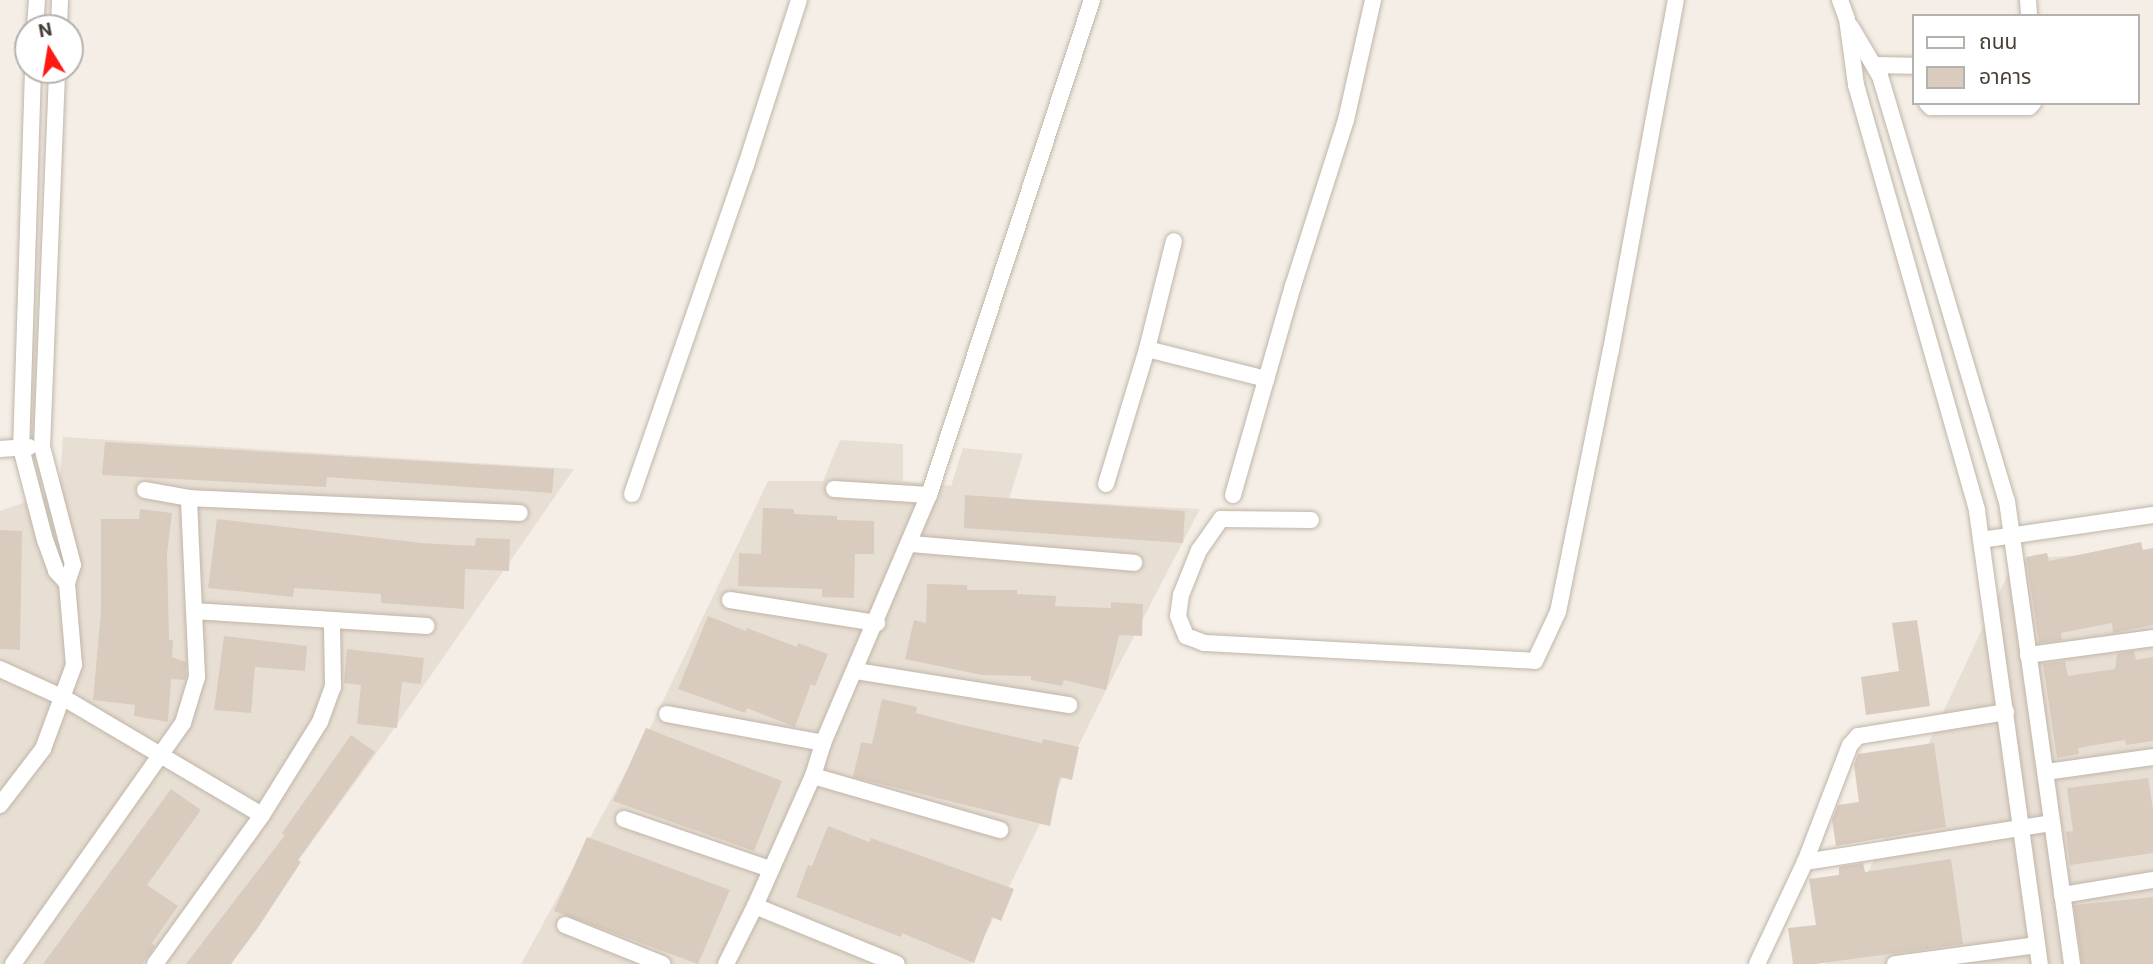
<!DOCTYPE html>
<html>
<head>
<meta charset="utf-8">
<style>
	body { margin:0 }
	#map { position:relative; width:2153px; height:964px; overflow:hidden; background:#f4eee6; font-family:Roboto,"Noto Sans Thai",sans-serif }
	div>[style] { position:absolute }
	.residential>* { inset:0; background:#e8dfd4 }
	.building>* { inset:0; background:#d9cbbe }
	.roads { filter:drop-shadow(0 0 2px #c0b5a8) drop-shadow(0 0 2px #c0b5a8) }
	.street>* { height:16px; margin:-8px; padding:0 8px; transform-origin:8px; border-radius:8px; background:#fff }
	span { translate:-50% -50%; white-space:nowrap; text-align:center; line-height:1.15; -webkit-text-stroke:7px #fff; paint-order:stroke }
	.legend { position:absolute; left:1912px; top:14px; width:228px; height:91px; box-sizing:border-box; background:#fff; border:2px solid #b5b2ae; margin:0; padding:9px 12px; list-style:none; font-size:21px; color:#473e35 }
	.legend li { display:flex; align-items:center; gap:14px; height:35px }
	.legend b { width:35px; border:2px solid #b5b2ae }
	.north { position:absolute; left:14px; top:14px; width:70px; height:70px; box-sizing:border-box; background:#fff; border:2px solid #b5b2ae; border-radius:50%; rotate:349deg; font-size:19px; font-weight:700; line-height:28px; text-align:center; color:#473e35 }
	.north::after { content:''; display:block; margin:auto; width:24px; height:32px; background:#ff1912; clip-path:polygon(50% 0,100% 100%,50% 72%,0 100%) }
</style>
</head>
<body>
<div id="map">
	<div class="residential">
		<div style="clip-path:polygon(63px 437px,574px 469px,386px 740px,223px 964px,0 964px,0 511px,59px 490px)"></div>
		<div style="clip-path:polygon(840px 440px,903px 444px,903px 481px,951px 486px,963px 448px,1023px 454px,1009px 499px,1200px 509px,1106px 690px,971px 964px,521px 964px,652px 724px,768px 481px,823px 481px)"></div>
		<div style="clip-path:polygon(2153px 551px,2153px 964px,1825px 964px,2015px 559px)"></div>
	</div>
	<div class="building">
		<div style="clip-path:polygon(105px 442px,554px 469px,552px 493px,327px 477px,326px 487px,102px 475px)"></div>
		<div style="clip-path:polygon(965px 495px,1185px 511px,1183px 543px,964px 528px)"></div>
		<div style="clip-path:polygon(763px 508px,794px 509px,794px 514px,837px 516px,837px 520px,874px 521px,874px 554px,855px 554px,854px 598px,822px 597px,822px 589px,738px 586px,739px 553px,761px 554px)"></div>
		<div style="clip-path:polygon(140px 509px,172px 513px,167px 554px,169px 640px,173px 640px,172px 657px,186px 662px,186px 676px,185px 680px,171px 679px,168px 722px,134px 716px,135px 705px,93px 700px,101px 611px,101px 519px,139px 519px)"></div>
		<div style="clip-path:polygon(217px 519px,421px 543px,475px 546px,476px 538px,510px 539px,509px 571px,465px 569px,464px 609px,381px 603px,381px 594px,294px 588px,293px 597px,208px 588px)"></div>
		<div style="clip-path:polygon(0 530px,22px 531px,20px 650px,0 649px)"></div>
		<div style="clip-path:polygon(2141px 542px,2143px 550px,2153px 548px,2153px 625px,2113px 633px,2112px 623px,2061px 633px,2062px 640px,2039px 643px,2026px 557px,2047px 553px,2049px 561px)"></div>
		<div style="clip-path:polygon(927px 584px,967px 585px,967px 590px,1017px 590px,1017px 594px,1056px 596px,1055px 606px,1111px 608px,1111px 602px,1143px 604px,1142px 636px,1119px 635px,1106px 690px,1064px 680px,1062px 686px,1031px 680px,1031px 676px,982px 675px,905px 659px,914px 620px,926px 623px)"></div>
		<div style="clip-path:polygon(708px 616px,746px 631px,747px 628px,797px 647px,798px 643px,828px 654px,815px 686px,811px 684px,795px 727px,747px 708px,745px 713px,678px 689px)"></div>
		<div style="clip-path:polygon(1917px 620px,1930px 706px,1866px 715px,1861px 677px,1899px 671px,1892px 623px)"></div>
		<div style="clip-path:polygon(224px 636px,307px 646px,305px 671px,255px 667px,251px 713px,214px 710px)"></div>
		<div style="clip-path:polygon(347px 649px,424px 658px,421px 684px,402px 682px,397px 728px,357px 724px,361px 685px,344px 683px)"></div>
		<div style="clip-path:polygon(2134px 651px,2136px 660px,2153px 657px,2153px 741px,2126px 745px,2125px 740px,2078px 748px,2079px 754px,2057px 758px,2043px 664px,2065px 661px,2068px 676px,2115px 669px,2117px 654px)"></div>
		<div style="clip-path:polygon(882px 699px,917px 707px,916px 713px,958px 724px,1042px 743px,1043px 739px,1079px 747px,1072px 780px,1060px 777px,1050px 826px,853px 777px,861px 742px,872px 744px)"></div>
		<div style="clip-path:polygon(646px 728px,782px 781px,754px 851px,613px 801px)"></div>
		<div style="clip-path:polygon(351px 735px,375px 752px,298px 860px,301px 862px,257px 929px,231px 964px,186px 964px,285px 835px,282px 833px)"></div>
		<div style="clip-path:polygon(1934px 743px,1946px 827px,1836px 846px,1832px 820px,1838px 805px,1859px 802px,1854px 765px,1858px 754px)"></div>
		<div style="clip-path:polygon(2148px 778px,2153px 809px,2153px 853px,2070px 865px,2066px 832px,2073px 831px,2067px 788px)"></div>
		<div style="clip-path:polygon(171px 789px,201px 810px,147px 885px,178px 906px,152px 943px,155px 946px,142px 964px,43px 964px)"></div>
		<div style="clip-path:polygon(828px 826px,869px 842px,871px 838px,1014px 889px,1001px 921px,992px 917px,974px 963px,902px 933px,901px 937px,796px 897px,808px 865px,812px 866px)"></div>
		<div style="clip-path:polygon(587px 837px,730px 890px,698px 964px,554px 911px)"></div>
		<div style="clip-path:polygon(1951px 859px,1963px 944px,1815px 964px,1793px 964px,1788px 928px,1816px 925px,1809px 879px,1839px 875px,1839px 867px,1863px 863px,1865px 872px)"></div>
		<div style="clip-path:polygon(2153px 897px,2153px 964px,2082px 964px,2074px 905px)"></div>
	</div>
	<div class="roads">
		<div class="street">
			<div style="left:1840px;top:0;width:20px;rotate:70deg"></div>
			<div style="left:1847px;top:19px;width:67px;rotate:82.2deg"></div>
			<div style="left:1856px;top:85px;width:443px;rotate:74.1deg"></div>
			<div style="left:1977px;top:511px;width:457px;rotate:82.1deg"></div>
			<div style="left:2028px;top:0;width:16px;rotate:86deg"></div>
			<div style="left:1851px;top:27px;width:57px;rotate:59.4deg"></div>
			<div style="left:1880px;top:76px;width:444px;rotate:73.4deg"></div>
			<div style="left:2007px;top:501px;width:468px;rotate:82deg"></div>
			<div style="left:35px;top:28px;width:28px;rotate:-86deg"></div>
			<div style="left:59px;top:28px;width:28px;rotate:-88deg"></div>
			<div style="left:1874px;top:65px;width:39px;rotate:1deg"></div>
			<div style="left:33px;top:70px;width:378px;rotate:91.8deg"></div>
			<div style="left:21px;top:448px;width:95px;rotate:75.4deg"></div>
			<div style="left:45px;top:540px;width:33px;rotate:70deg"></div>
			<div style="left:56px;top:571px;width:16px;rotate:47deg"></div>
			<div style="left:1927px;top:103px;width:6px;rotate:45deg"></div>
			<div style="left:1931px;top:107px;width:98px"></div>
			<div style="left:2029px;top:107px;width:6px;rotate:-45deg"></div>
			<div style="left:1147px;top:349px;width:111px;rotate:-76deg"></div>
			<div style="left:0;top:449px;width:29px;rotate:-4deg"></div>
			<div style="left:1106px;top:484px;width:141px;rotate:-73.1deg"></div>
			<div style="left:1147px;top:349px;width:123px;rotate:14.1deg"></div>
			<div style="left:834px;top:489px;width:95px;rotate:3.6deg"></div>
			<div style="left:145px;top:490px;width:45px;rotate:10.3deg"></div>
			<div style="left:632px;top:494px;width:348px;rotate:-70.9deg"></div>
			<div style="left:746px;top:165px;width:173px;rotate:-72.2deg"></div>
			<div style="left:1233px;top:495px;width:217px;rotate:-74deg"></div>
			<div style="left:1293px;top:286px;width:174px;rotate:-72.3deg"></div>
			<div style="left:1346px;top:120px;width:123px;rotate:-77.3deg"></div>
			<div style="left:1311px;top:520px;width:90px;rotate:-179.4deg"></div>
			<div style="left:1221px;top:519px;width:38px;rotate:125deg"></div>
			<div style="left:1199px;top:550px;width:48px;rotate:111.8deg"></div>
			<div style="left:1181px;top:595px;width:21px;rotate:98deg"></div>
			<div style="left:1178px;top:616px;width:22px;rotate:68deg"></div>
			<div style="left:1186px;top:636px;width:19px;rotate:21deg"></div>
			<div style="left:1204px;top:643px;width:331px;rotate:3.1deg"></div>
			<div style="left:1535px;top:661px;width:54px;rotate:-64.9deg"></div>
			<div style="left:1558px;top:612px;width:267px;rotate:-78.6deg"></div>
			<div style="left:1611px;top:350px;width:356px;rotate:-79.5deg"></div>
			<div style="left:1981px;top:540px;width:174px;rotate:-8.3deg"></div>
			<div style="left:910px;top:544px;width:225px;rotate:4.8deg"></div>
			<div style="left:730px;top:600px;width:149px;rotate:8.9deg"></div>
			<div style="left:194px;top:611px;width:233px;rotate:3.7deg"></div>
			<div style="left:2028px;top:655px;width:126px;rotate:-7.7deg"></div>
			<div style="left:0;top:669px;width:70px;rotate:24.4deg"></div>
			<div style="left:64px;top:698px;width:230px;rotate:30.6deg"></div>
			<div style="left:856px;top:671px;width:216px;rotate:9.1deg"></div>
			<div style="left:667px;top:714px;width:159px;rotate:10.5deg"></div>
			<div style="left:2046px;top:772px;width:108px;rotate:-8deg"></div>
			<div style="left:813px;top:776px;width:195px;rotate:16.1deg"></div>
			<div style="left:0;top:805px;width:71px;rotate:-52.5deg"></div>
			<div style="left:43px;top:749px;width:90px;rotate:-69.7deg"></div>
			<div style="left:74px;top:665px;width:82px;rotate:-94.9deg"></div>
			<div style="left:67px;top:583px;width:19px;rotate:-72deg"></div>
			<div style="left:73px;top:565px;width:122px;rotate:-104.7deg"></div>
			<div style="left:42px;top:447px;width:377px;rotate:-87.7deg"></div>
			<div style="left:624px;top:819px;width:154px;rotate:18.9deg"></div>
			<div style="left:1805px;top:862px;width:249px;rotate:-9deg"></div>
			<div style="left:2062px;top:895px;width:92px;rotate:-9.4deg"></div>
			<div style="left:755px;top:906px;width:153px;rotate:22.2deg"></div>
			<div style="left:565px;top:925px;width:105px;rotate:21.9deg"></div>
			<div style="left:13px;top:964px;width:295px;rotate:-54.8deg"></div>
			<div style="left:183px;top:723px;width:48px;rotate:-73.1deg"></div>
			<div style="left:197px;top:677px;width:179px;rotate:-92.6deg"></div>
			<div style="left:189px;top:498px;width:331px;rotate:2.6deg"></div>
			<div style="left:155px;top:964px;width:183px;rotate:-54.3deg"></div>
			<div style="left:262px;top:815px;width:110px;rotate:-58.1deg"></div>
			<div style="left:320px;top:722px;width:37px;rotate:-70deg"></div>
			<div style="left:333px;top:687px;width:66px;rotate:-90.9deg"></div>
			<div style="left:726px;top:964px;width:65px;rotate:-63.4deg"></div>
			<div style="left:755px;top:906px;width:142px;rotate:-66deg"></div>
			<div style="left:813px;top:776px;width:34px;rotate:-73deg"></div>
			<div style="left:823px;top:743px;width:270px;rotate:-66.9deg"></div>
			<div style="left:929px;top:495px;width:521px;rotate:-71.77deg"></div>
			<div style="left:1757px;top:964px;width:113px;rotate:-64.8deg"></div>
			<div style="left:1805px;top:862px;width:125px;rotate:-69deg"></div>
			<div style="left:1850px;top:745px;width:12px;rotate:-48deg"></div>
			<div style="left:1858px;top:736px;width:150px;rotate:-9.2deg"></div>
			<div style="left:1895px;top:964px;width:143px;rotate:-7.6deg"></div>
		</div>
	</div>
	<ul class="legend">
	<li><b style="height:9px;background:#fff"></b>ถนน</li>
	<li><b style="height:19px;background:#d9cbbe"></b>อาคาร</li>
	</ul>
	<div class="north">N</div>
</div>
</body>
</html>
